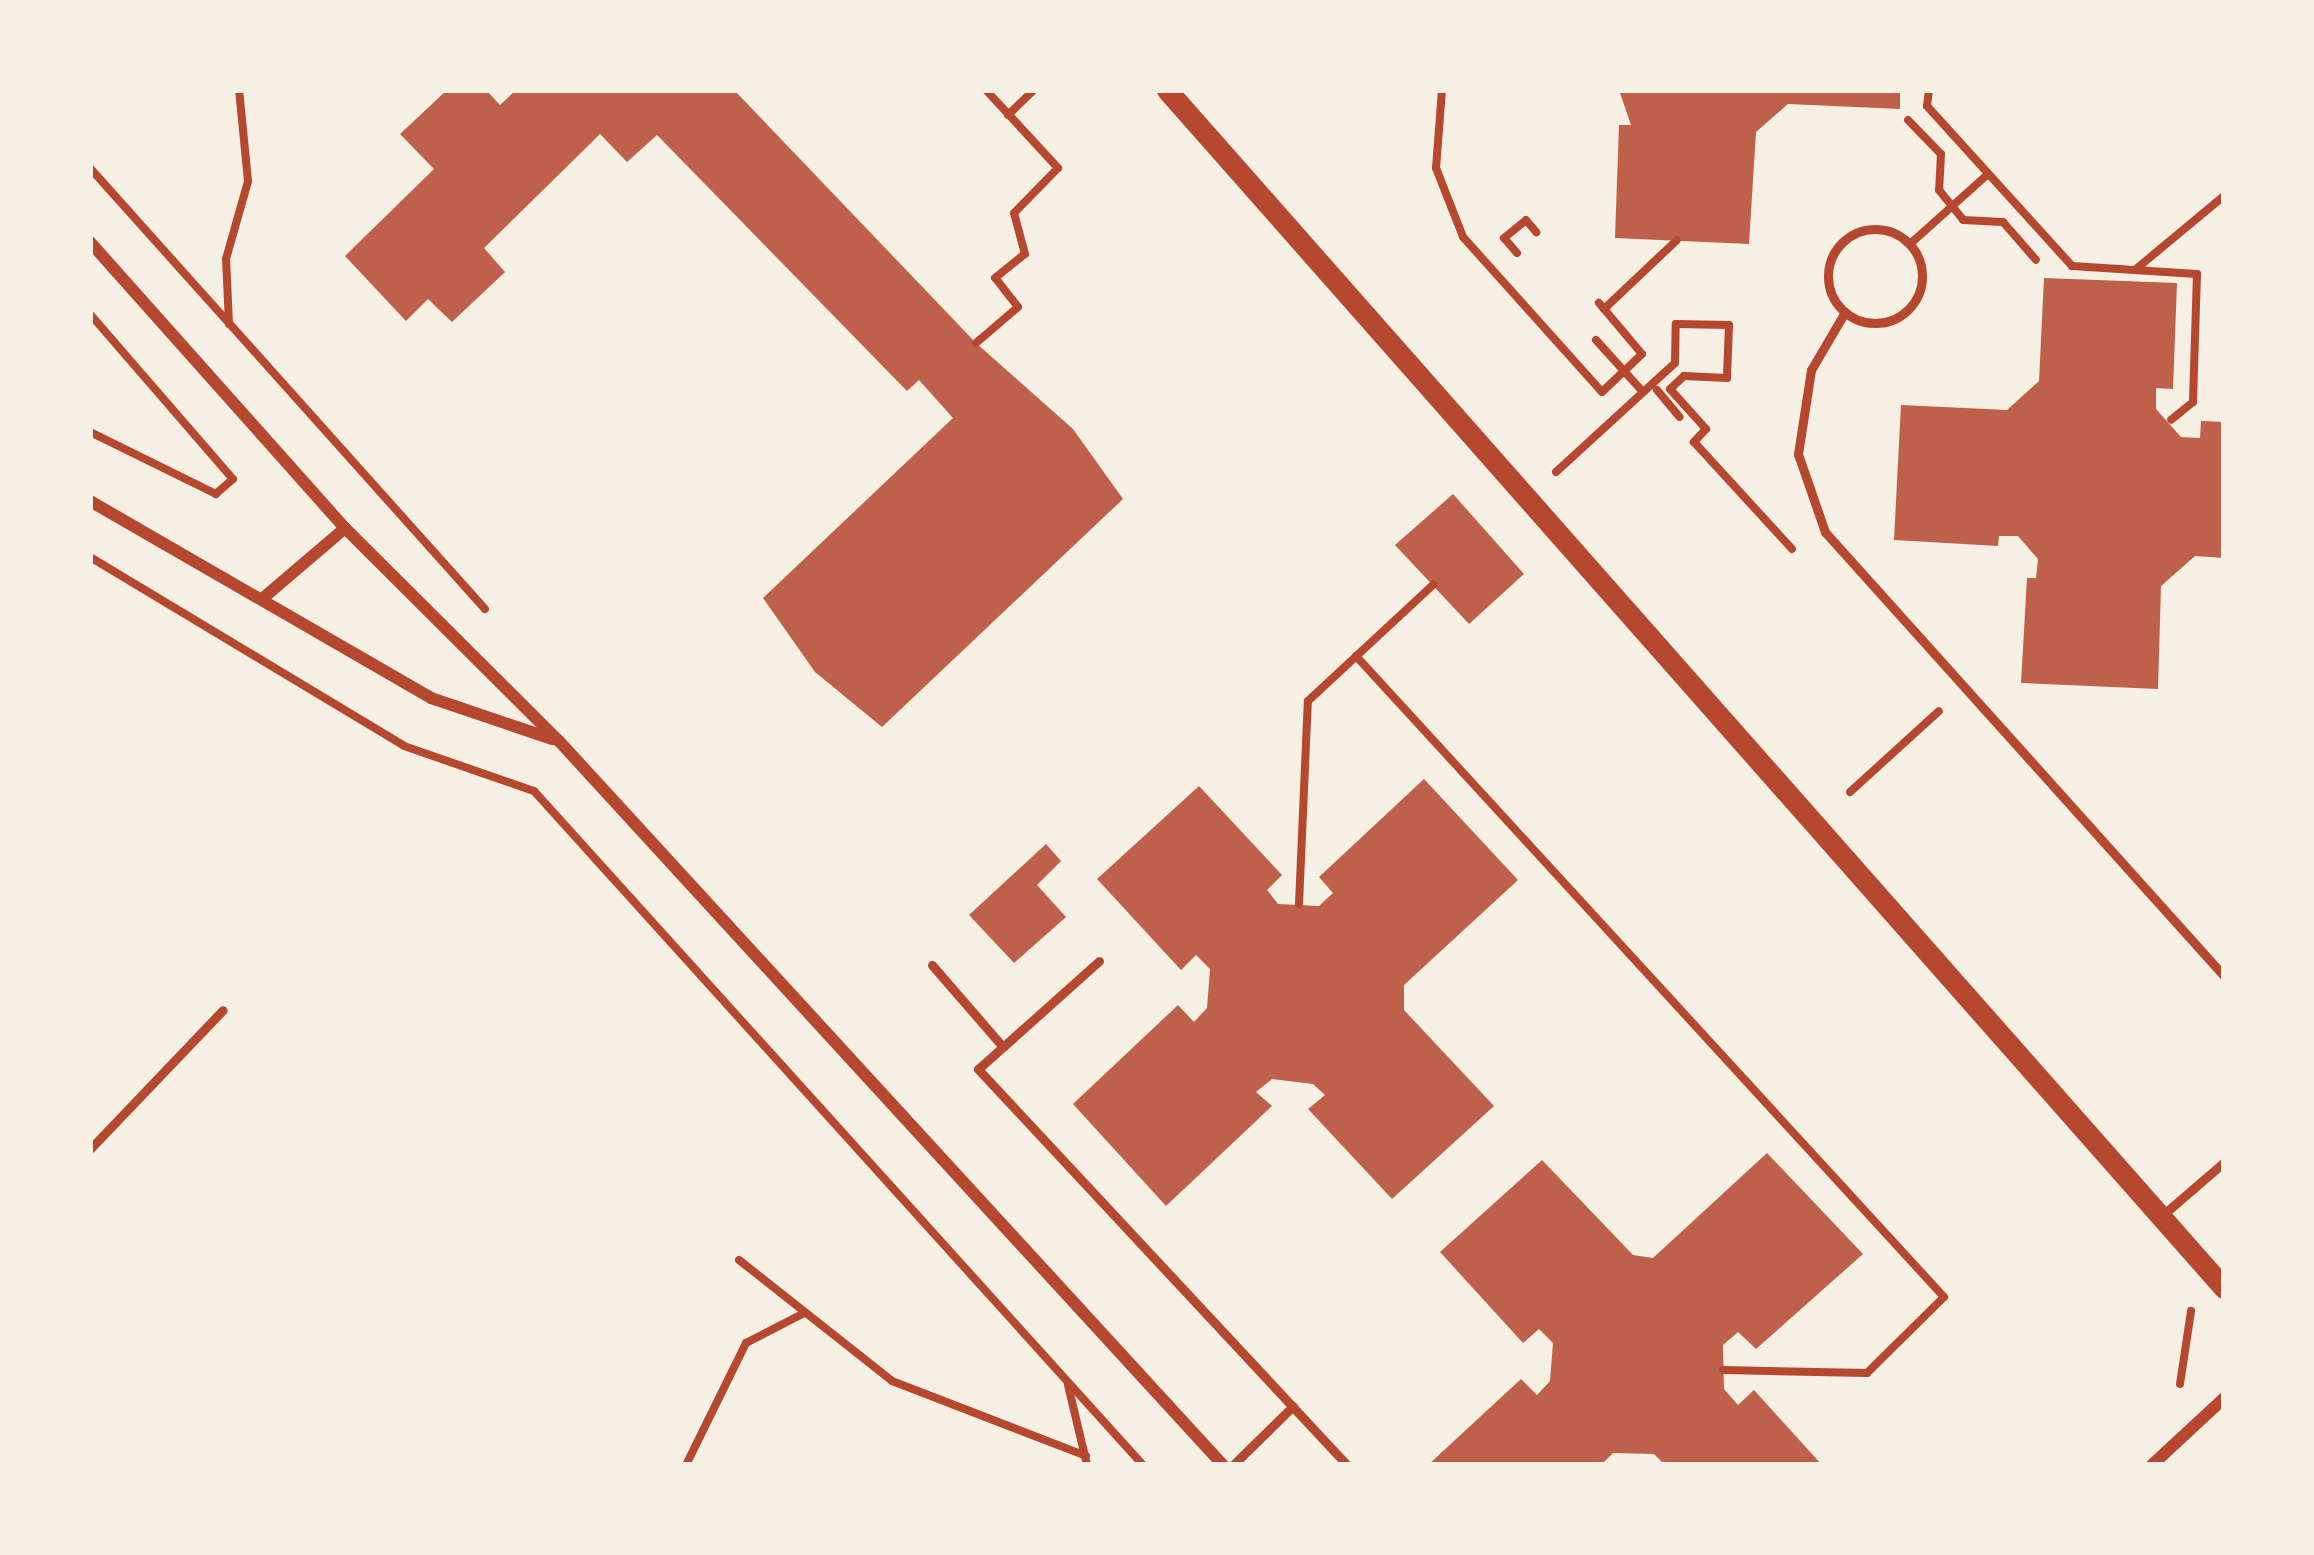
<!DOCTYPE html>
<html>
<head>
<meta charset="utf-8">
<style>
	body { margin:0 }
	#map { position:relative; width:2314px; height:1555px; overflow:hidden; background:#f6efe4; font-family:Jost,sans-serif }
	div>[style] { position:absolute }
	.building>* { inset:0; background:#bf614a }
	.path>* { height:8px; margin:-4px; padding:0 4px; transform-origin:4px; border-radius:4px; background:#b5482f }
	.service>* { height:9px; margin:-4.5px; padding:0 4.5px; transform-origin:4.5px; border-radius:4.5px; background:#b5482f }
	.service>.ring { margin:-4.5px; padding:0; box-sizing:content-box; background:none; border:9px solid #b5482f; border-radius:50% }
	.minor>* { height:12px; margin:-6px; padding:0 6px; transform-origin:6px; border-radius:6px; background:#b5482f }
	.tertiary>* { height:21px; margin:-10.5px; padding:0 10.5px; transform-origin:10.5px; border-radius:10.5px; background:#b5482f }
	span { translate:-50% -50%; white-space:nowrap; text-align:center; line-height:1.15; -webkit-text-stroke:9px #f6efe4; paint-order:stroke }
	.frame { position:absolute; inset:0; border:93px solid #f6efe4; pointer-events:none }
</style>
</head>
<body>
<div id="map">
	<div class="building">
		<div style="clip-path:polygon(447px 90px,486px 90px,500px 105px,516px 90px,734px 90px,976px 343px,1073px 429px,1123px 499px,882px 727px,815px 672px,763px 598px,953px 418px,919px 380px,907px 391px,657px 135px,627px 162px,600px 134px,484px 248px,505px 272px,452px 322px,428px 299px,406px 321px,345px 256px,434px 169px,400px 134px)"></div>
		<div style="clip-path:polygon(1619px 90px,1900px 90px,1900px 109px,1788px 104px,1756px 132px,1749px 244px,1615px 238px,1619px 125px,1631px 125px)"></div>
		<div style="clip-path:polygon(2044px 278px,2177px 283px,2173px 389px,2156px 388px,2156px 409px,2181px 437px,2200px 438px,2201px 421px,2224px 422px,2224px 558px,2195px 556px,2161px 586px,2158px 689px,2021px 683px,2027px 578px,2036px 578px,2038px 559px,2018px 536px,1999px 536px,1998px 546px,1894px 540px,1901px 405px,2007px 410px,2039px 381px)"></div>
		<div style="clip-path:polygon(1453px 494px,1524px 574px,1469px 624px,1395px 545px)"></div>
		<div style="clip-path:polygon(1424px 779px,1518px 880px,1404px 985px,1404px 1010px,1494px 1106px,1392px 1199px,1308px 1109px,1325px 1095px,1313px 1084px,1272px 1079px,1256px 1092px,1272px 1106px,1166px 1206px,1073px 1104px,1178px 1005px,1194px 1022px,1207px 1008px,1210px 969px,1196px 955px,1181px 970px,1097px 879px,1199px 786px,1282px 875px,1267px 890px,1278px 904px,1319px 906px,1333px 893px,1319px 877px)"></div>
		<div style="clip-path:polygon(1046px 844px,1061px 861px,1037px 885px,1066px 917px,1014px 963px,969px 915px)"></div>
		<div style="clip-path:polygon(1767px 1153px,1863px 1254px,1756px 1349px,1738px 1332px,1723px 1345px,1724px 1389px,1738px 1405px,1754px 1390px,1822px 1465px,1665px 1465px,1654px 1454px,1613px 1453px,1601px 1465px,1428px 1465px,1521px 1379px,1537px 1395px,1550px 1381px,1553px 1343px,1539px 1329px,1523px 1343px,1440px 1252px,1542px 1160px,1633px 1255px,1653px 1258px)"></div>
	</div>
	<div class="path">
		<div style="left:1442px;top:90px;width:78px;rotate:94.4deg"></div>
		<div style="left:1436px;top:168px;width:74px;rotate:68.6deg"></div>
		<div style="left:1463px;top:237px;width:208px;rotate:48.1deg"></div>
		<div style="left:1602px;top:392px;width:55px;rotate:-43.5deg"></div>
		<div style="left:1642px;top:354px;width:67px;rotate:-130.1deg"></div>
		<div style="left:1929px;top:90px;width:16px;rotate:97deg"></div>
		<div style="left:1927px;top:106px;width:216px;rotate:47.8deg"></div>
		<div style="left:2072px;top:266px;width:125px;rotate:3.7deg"></div>
		<div style="left:2197px;top:274px;width:128px;rotate:91.8deg"></div>
		<div style="left:2193px;top:402px;width:28px;rotate:141deg"></div>
		<div style="left:1008px;top:115px;width:36px;rotate:-44deg"></div>
		<div style="left:1908px;top:120px;width:47px;rotate:45.9deg"></div>
		<div style="left:1941px;top:154px;width:36px;rotate:93deg"></div>
		<div style="left:1939px;top:190px;width:38px;rotate:51deg"></div>
		<div style="left:1963px;top:220px;width:40px;rotate:2.9deg"></div>
		<div style="left:2003px;top:222px;width:50px;rotate:49deg"></div>
		<div style="left:90px;top:168px;width:592px;rotate:48.15deg"></div>
		<div style="left:1910px;top:244px;width:105px;rotate:-41.9deg"></div>
		<div style="left:1517px;top:253px;width:20px;rotate:-131deg"></div>
		<div style="left:1504px;top:238px;width:28px;rotate:-39deg"></div>
		<div style="left:1526px;top:220px;width:16px;rotate:50deg"></div>
		<div style="left:2136px;top:269px;width:114px;rotate:-39.7deg"></div>
		<div style="left:1604px;top:309px;width:100px;rotate:-43.4deg"></div>
		<div style="left:90px;top:314px;width:218px;rotate:49.1deg"></div>
		<div style="left:233px;top:479px;width:23px;rotate:139deg"></div>
		<div style="left:216px;top:494px;width:140px;rotate:-153.8deg"></div>
		<div style="left:229px;top:324px;width:65px;rotate:-92.6deg"></div>
		<div style="left:226px;top:259px;width:81px;rotate:-74.2deg"></div>
		<div style="left:248px;top:181px;width:91px;rotate:-95.6deg"></div>
		<div style="left:1596px;top:340px;width:70px;rotate:47.9deg"></div>
		<div style="left:976px;top:343px;width:55px;rotate:-40.6deg"></div>
		<div style="left:1018px;top:307px;width:37px;rotate:-128deg"></div>
		<div style="left:995px;top:278px;width:38px;rotate:-39deg"></div>
		<div style="left:1025px;top:254px;width:42px;rotate:-105deg"></div>
		<div style="left:1014px;top:213px;width:63px;rotate:-45.6deg"></div>
		<div style="left:1058px;top:168px;width:106px;rotate:-132.7deg"></div>
		<div style="left:1657px;top:390px;width:35px;rotate:50deg"></div>
		<div style="left:1556px;top:472px;width:161px;rotate:-42.5deg"></div>
		<div style="left:1675px;top:363px;width:39px;rotate:-89deg"></div>
		<div style="left:1676px;top:324px;width:53px;rotate:1.1deg"></div>
		<div style="left:1729px;top:325px;width:53px;rotate:92.2deg"></div>
		<div style="left:1727px;top:378px;width:43px;rotate:-177.3deg"></div>
		<div style="left:1684px;top:376px;width:19px;rotate:137deg"></div>
		<div style="left:1670px;top:389px;width:54px;rotate:48deg"></div>
		<div style="left:1706px;top:429px;width:18px;rotate:133deg"></div>
		<div style="left:1694px;top:442px;width:145px;rotate:47.5deg"></div>
		<div style="left:90px;top:557px;width:366px;rotate:31deg"></div>
		<div style="left:404px;top:746px;width:138px;rotate:19.1deg"></div>
		<div style="left:534px;top:791px;width:908px;rotate:47.9deg"></div>
		<div style="left:1356px;top:656px;width:870px;rotate:47.47deg"></div>
		<div style="left:1944px;top:1297px;width:108px;rotate:135.4deg"></div>
		<div style="left:1867px;top:1373px;width:144px;rotate:-178.8deg"></div>
		<div style="left:1850px;top:792px;width:120px;rotate:-42.3deg"></div>
		<div style="left:1299px;top:904px;width:203px;rotate:-87.5deg"></div>
		<div style="left:1308px;top:701px;width:171px;rotate:-42.9deg"></div>
		<div style="left:739px;top:1260px;width:195px;rotate:38.3deg"></div>
		<div style="left:892px;top:1381px;width:208px;rotate:21.1deg"></div>
		<div style="left:2180px;top:1384px;width:74px;rotate:-81.4deg"></div>
		<div style="left:1068px;top:1385px;width:82px;rotate:76.6deg"></div>
		<div style="left:686px;top:1465px;width:136px;rotate:-63.8deg"></div>
		<div style="left:746px;top:1343px;width:65px;rotate:-27.3deg"></div>
	</div>
	<div class="service">
		<div class="ring" style="left:1828px;top:229px;width:85px;height:85px"></div>
		<div style="left:1845px;top:312px;width:67px;rotate:120.4deg"></div>
		<div style="left:1811px;top:370px;width:85px;rotate:98.8deg"></div>
		<div style="left:1798px;top:454px;width:83px;rotate:70.9deg"></div>
		<div style="left:1825px;top:532px;width:597px;rotate:48.06deg"></div>
		<div style="left:1099px;top:961px;width:162px;rotate:138.2deg"></div>
		<div style="left:978px;top:1069px;width:541px;rotate:47.02deg"></div>
		<div style="left:932px;top:965px;width:108px;rotate:49.1deg"></div>
		<div style="left:90px;top:1149px;width:192px;rotate:-46.3deg"></div>
		<div style="left:2165px;top:1213px;width:78px;rotate:-40.8deg"></div>
		<div style="left:1233px;top:1465px;width:84px;rotate:-44.5deg"></div>
	</div>
	<div class="minor">
		<div style="left:90px;top:242px;width:383px;rotate:48.3deg"></div>
		<div style="left:345px;top:528px;width:302px;rotate:44.9deg"></div>
		<div style="left:559px;top:741px;width:982px;rotate:47.48deg"></div>
		<div style="left:90px;top:501px;width:394px;rotate:30deg"></div>
		<div style="left:431px;top:698px;width:128px;rotate:18.7deg"></div>
		<div style="left:262px;top:599px;width:109px;rotate:-40.5deg"></div>
		<div style="left:2152px;top:1465px;width:98px;rotate:-42.9deg"></div>
	</div>
	<div class="tertiary">
		<div style="left:1167px;top:90px;width:1598px;rotate:48.58deg"></div>
	</div>
	<div class="frame"></div>
</div>
</body>
</html>
